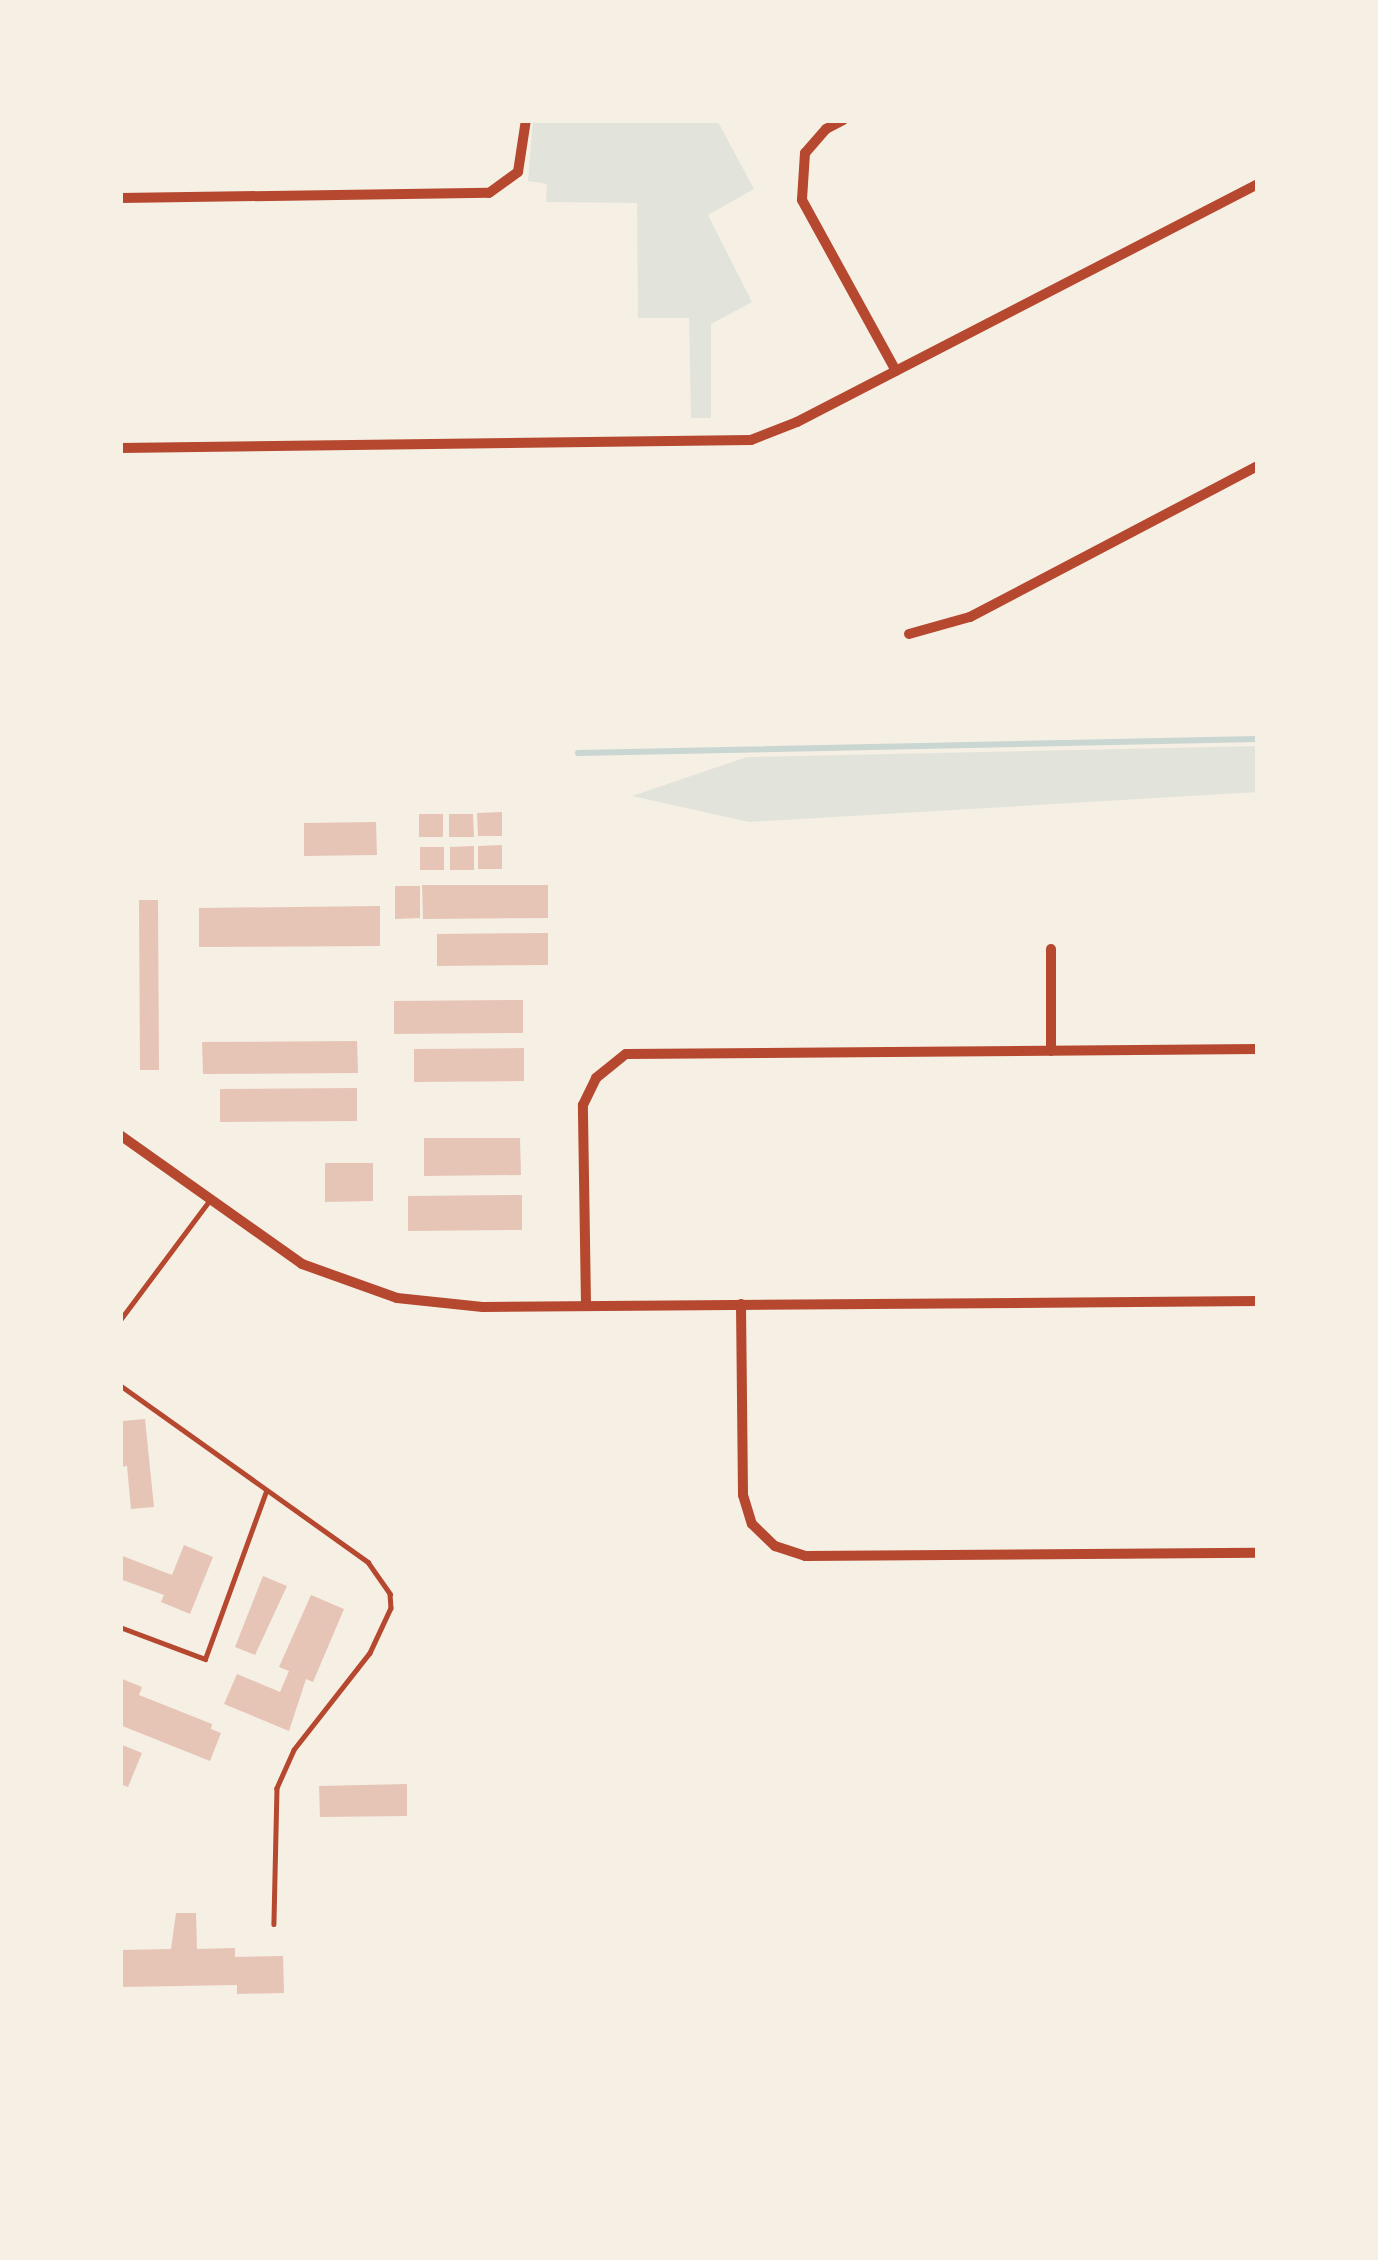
<!DOCTYPE html>
<html>
<head>
<meta charset="utf-8">
<style>
	body { margin:0 }
	#map { position:relative; width:1378px; height:2260px; overflow:hidden; background:#f6efe4; font-family:Literata,serif }
	div>[style] { position:absolute }
	.green>* { inset:0; background:#e2e4dc }
	.stream>* { height:6px; margin:-3px; padding:0 3px; transform-origin:3px; border-radius:3px; background:#c9d6d2 }
	.building>* { inset:0; background:#e6c5b7 }
	.service>* { height:4.5px; margin:-2.25px; padding:0 2.25px; transform-origin:2.25px; border-radius:2.25px; background:#b5482f }
	.minor>* { height:10px; margin:-5px; padding:0 5px; transform-origin:5px; border-radius:5px; background:#b5482f }
	span { translate:-50% -50%; white-space:nowrap; text-align:center; line-height:1.15; -webkit-text-stroke:12px #f6efe4; paint-order:stroke }
	.frame { position:absolute; inset:0; border:123px solid #f6efe4; pointer-events:none }
</style>
</head>
<body>
<div id="map">
	<div class="green">
		<div style="clip-path:polygon(533px 120px,717px 120px,754px 189px,708px 215px,752px 302px,711px 324px,711px 418px,691px 418px,689px 318px,638px 318px,637px 203px,546px 202px,547px 184px,528px 181px)"></div>
		<div style="clip-path:polygon(1258px 746px,1258px 792px,749px 822px,632px 796px,747px 757px)"></div>
	</div>
	<div class="stream">
		<div style="left:578px;top:753px;width:680px;rotate:-1.18deg"></div>
	</div>
	<div class="building">
		<div style="clip-path:polygon(502px 812px,502px 836px,478px 836px,477px 813px)"></div>
		<div style="clip-path:polygon(419px 814px,443px 814px,443px 837px,419px 837px)"></div>
		<div style="clip-path:polygon(449px 814px,473px 814px,474px 837px,449px 837px)"></div>
		<div style="clip-path:polygon(376px 822px,377px 855px,304px 856px,304px 823px)"></div>
		<div style="clip-path:polygon(502px 845px,502px 869px,478px 869px,478px 846px)"></div>
		<div style="clip-path:polygon(474px 846px,474px 870px,450px 870px,450px 847px)"></div>
		<div style="clip-path:polygon(420px 847px,444px 847px,444px 870px,420px 870px)"></div>
		<div style="clip-path:polygon(422px 885px,548px 885px,548px 918px,423px 919px)"></div>
		<div style="clip-path:polygon(395px 886px,420px 886px,420px 918px,395px 919px)"></div>
		<div style="clip-path:polygon(139px 900px,158px 900px,159px 1070px,140px 1070px)"></div>
		<div style="clip-path:polygon(380px 906px,380px 946px,199px 947px,199px 908px)"></div>
		<div style="clip-path:polygon(548px 933px,548px 965px,437px 966px,437px 934px)"></div>
		<div style="clip-path:polygon(523px 1000px,523px 1033px,394px 1034px,394px 1001px)"></div>
		<div style="clip-path:polygon(357px 1041px,358px 1073px,203px 1074px,202px 1042px)"></div>
		<div style="clip-path:polygon(524px 1048px,524px 1081px,414px 1082px,414px 1049px)"></div>
		<div style="clip-path:polygon(357px 1088px,357px 1121px,220px 1122px,220px 1089px)"></div>
		<div style="clip-path:polygon(424px 1138px,520px 1138px,521px 1175px,424px 1176px)"></div>
		<div style="clip-path:polygon(325px 1163px,373px 1163px,373px 1201px,325px 1202px)"></div>
		<div style="clip-path:polygon(522px 1195px,522px 1230px,408px 1231px,408px 1196px)"></div>
		<div style="clip-path:polygon(145px 1419px,154px 1507px,131px 1509px,127px 1466px,120px 1467px,122px 1421px)"></div>
		<div style="clip-path:polygon(184px 1545px,213px 1557px,190px 1614px,161px 1602px,164px 1595px,120px 1579px,120px 1555px,172px 1575px)"></div>
		<div style="clip-path:polygon(263px 1576px,287px 1586px,255px 1655px,235px 1647px)"></div>
		<div style="clip-path:polygon(311px 1595px,344px 1609px,313px 1682px,306px 1679px,289px 1731px,224px 1704px,237px 1674px,280px 1692px,289px 1671px,279px 1667px)"></div>
		<div style="clip-path:polygon(120px 1678px,142px 1687px,139px 1695px,212px 1724px,211px 1729px,221px 1733px,210px 1761px,120px 1725px)"></div>
		<div style="clip-path:polygon(120px 1744px,142px 1753px,128px 1787px,120px 1784px)"></div>
		<div style="clip-path:polygon(407px 1784px,407px 1816px,320px 1817px,319px 1786px)"></div>
		<div style="clip-path:polygon(176px 1913px,196px 1913px,197px 1949px,235px 1948px,235px 1957px,283px 1956px,284px 1993px,237px 1994px,237px 1985px,120px 1987px,120px 1950px,171px 1949px)"></div>
	</div>
	<div class="service">
		<div style="left:120px;top:973px;width:43px;rotate:90deg"></div>
		<div style="left:120px;top:1320px;width:149px;rotate:-53.2deg"></div>
		<div style="left:120px;top:1385px;width:305px;rotate:35.5deg"></div>
		<div style="left:368px;top:1562px;width:39px;rotate:55deg"></div>
		<div style="left:390px;top:1594px;width:14px;rotate:86deg"></div>
		<div style="left:391px;top:1608px;width:50px;rotate:115deg"></div>
		<div style="left:370px;top:1653px;width:123px;rotate:128.1deg"></div>
		<div style="left:294px;top:1750px;width:42px;rotate:114.1deg"></div>
		<div style="left:277px;top:1788px;width:136px;rotate:91.3deg"></div>
		<div style="left:120px;top:1627px;width:91px;rotate:20.6deg"></div>
		<div style="left:205px;top:1659px;width:179px;rotate:-70deg"></div>
	</div>
	<div class="minor">
		<div style="left:843px;top:120px;width:19px;rotate:152deg"></div>
		<div style="left:826px;top:129px;width:32px;rotate:131deg"></div>
		<div style="left:805px;top:153px;width:47px;rotate:93.7deg"></div>
		<div style="left:802px;top:200px;width:195px;rotate:61.2deg"></div>
		<div style="left:120px;top:198px;width:369px;rotate:-0.8deg"></div>
		<div style="left:489px;top:193px;width:36px;rotate:-36deg"></div>
		<div style="left:518px;top:172px;width:53px;rotate:-81.3deg"></div>
		<div style="left:120px;top:448px;width:631px;rotate:-0.73deg"></div>
		<div style="left:751px;top:440px;width:49px;rotate:-21.4deg"></div>
		<div style="left:797px;top:422px;width:519px;rotate:-27.31deg"></div>
		<div style="left:909px;top:634px;width:63px;rotate:-15.6deg"></div>
		<div style="left:970px;top:617px;width:325px;rotate:-27.7deg"></div>
		<div style="left:1051px;top:1051px;width:102px;rotate:-90deg"></div>
		<div style="left:120px;top:1135px;width:223px;rotate:35.3deg"></div>
		<div style="left:302px;top:1264px;width:101px;rotate:19.7deg"></div>
		<div style="left:397px;top:1298px;width:86px;rotate:6deg"></div>
		<div style="left:483px;top:1307px;width:775px;rotate:-0.44deg"></div>
		<div style="left:741px;top:1304px;width:191px;rotate:89.4deg"></div>
		<div style="left:743px;top:1495px;width:30px;rotate:73deg"></div>
		<div style="left:752px;top:1524px;width:32px;rotate:44deg"></div>
		<div style="left:775px;top:1546px;width:32px;rotate:18deg"></div>
		<div style="left:805px;top:1556px;width:453px;rotate:-0.4deg"></div>
		<div style="left:586px;top:1305px;width:200px;rotate:-90.9deg"></div>
		<div style="left:583px;top:1105px;width:30px;rotate:-64deg"></div>
		<div style="left:596px;top:1078px;width:38px;rotate:-39deg"></div>
		<div style="left:626px;top:1054px;width:632px;rotate:-0.45deg"></div>
	</div>
	<div class="frame"></div>
</div>
</body>
</html>
